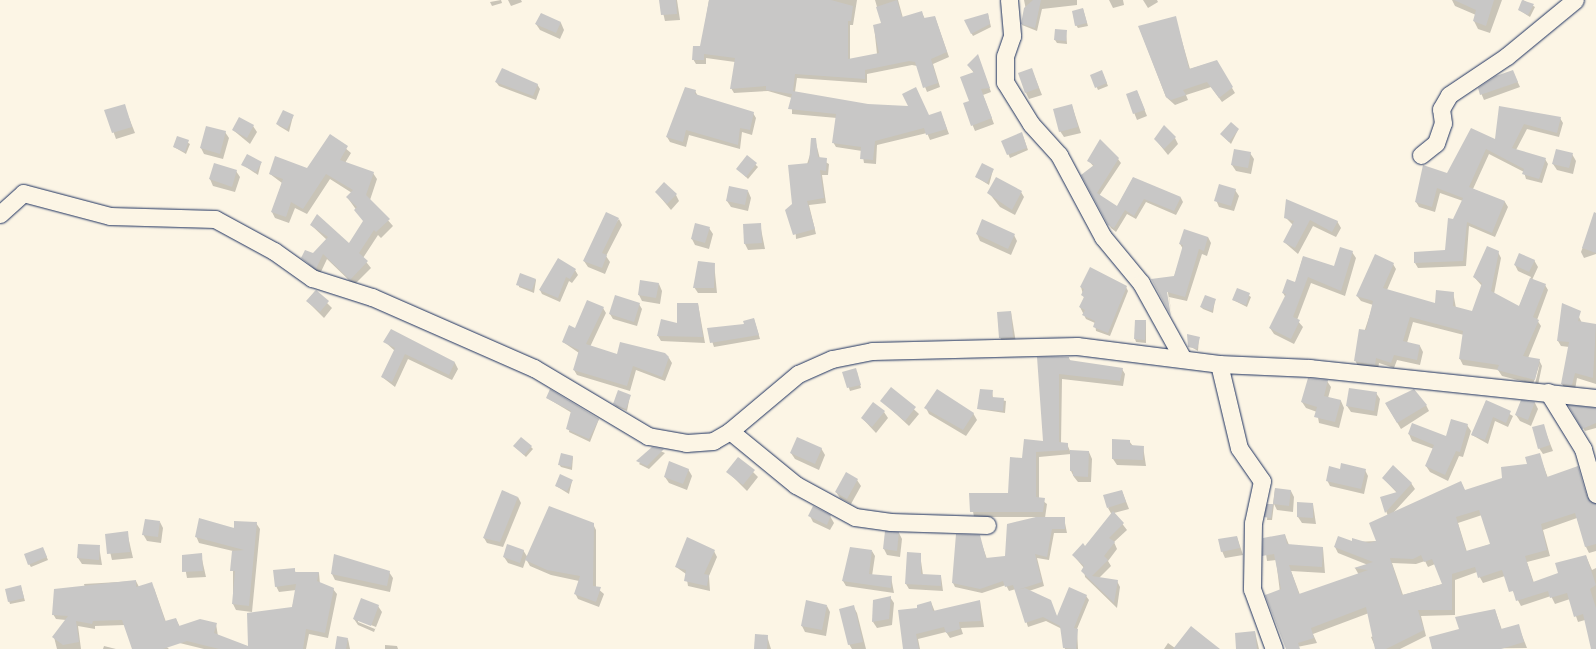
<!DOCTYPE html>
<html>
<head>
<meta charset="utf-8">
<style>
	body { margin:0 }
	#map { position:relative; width:1596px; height:649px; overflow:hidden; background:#fcf5e5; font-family:Mali,sans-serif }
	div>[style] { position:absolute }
	.shadow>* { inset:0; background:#0003 }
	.building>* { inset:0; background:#c8c7c6 }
	.roads { filter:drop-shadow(0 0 1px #1b2f5e) drop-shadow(0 0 1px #1b2f5e) }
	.street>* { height:17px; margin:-8.5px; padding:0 8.5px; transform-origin:8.5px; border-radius:8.5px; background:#fcf5e5 }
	span { translate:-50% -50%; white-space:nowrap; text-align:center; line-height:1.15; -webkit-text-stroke:3.5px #fcf5e5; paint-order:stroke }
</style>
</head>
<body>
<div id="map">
	<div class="shadow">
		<div style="clip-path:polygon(501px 0,502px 3px,492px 6px,490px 2px)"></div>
		<div style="clip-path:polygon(508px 0,521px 0,522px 2px,511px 6px)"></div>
		<div style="clip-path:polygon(660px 0,677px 0,680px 20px,665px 21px)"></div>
		<div style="clip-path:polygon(709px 0,857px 0,853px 25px,850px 25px,850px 60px,877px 54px,874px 26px,882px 24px,875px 0,898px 0,903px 18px,922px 13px,925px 19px,935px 17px,949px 57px,933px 64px,940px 87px,927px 92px,917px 66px,912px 65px,867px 74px,867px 83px,797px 78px,795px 92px,929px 116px,941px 113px,949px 134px,930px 140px,927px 133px,877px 145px,876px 164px,864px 163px,862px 151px,836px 147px,833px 142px,837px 118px,792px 114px,792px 98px,768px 91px,734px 93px,731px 88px,735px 62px,706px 58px,706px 64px,696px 64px,693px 59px,701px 48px)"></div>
		<div style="clip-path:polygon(1024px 0,1077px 0,1077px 5px,1042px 9px,1037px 31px,1022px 25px,1026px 10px)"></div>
		<div style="clip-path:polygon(1109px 0,1123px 0,1124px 5px,1113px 8px)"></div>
		<div style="clip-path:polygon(1143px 0,1157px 0,1158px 2px,1148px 8px)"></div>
		<div style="clip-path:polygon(1452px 0,1502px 0,1490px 33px,1478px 29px,1474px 21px,1476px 15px,1455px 6px)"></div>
		<div style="clip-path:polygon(1523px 0,1535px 7px,1530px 17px,1519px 10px)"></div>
		<div style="clip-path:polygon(1083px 9px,1088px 26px,1078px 28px,1076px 25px)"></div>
		<div style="clip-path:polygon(541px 14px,561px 23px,564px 30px,560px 39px,540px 30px,536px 24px)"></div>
		<div style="clip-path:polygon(988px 14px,991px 27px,973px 36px,965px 21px)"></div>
		<div style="clip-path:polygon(1175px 17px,1190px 69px,1216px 61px,1235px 93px,1222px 102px,1211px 87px,1186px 95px,1188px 100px,1175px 105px,1166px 97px,1139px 27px)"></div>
		<div style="clip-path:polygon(1066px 31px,1067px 44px,1057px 43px,1055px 40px)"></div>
		<div style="clip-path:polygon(978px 56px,991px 92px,983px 95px,994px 124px,975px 131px,964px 104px,970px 102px,974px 73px,968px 65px)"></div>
		<div style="clip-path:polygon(1032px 70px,1042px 95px,1029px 99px,1026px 93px)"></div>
		<div style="clip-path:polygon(1513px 72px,1520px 87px,1484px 100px,1479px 88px)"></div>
		<div style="clip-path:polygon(1103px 74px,1108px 86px,1098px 90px,1092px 76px)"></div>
		<div style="clip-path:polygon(496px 82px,537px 84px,540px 89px,536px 100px,499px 86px)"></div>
		<div style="clip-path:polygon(695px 91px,698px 96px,753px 113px,756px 118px,752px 135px,742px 132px,740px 149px,689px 135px,686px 147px,670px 142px,667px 137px)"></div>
		<div style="clip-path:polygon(1137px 91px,1147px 116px,1137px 120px,1127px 95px)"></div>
		<div style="clip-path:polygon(124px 105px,135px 133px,116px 139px,106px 111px)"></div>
		<div style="clip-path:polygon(1072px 106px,1081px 133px,1064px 137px,1060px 131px)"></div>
		<div style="clip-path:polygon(1500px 107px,1560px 118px,1563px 123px,1559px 137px,1527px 129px,1516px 150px,1545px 159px,1548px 164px,1542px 183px,1526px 179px,1524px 172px,1489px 154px,1473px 189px,1505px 202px,1508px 207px,1495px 237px,1469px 226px,1466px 266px,1418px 268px,1415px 263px,1446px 251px,1463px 201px,1440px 193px,1435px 212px,1419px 207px,1416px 202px,1447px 174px,1496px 141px)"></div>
		<div style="clip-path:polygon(293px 116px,289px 132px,279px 126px,277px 124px)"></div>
		<div style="clip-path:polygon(253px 126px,257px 132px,250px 144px,233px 130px)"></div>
		<div style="clip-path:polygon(1238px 130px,1231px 144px,1221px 134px)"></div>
		<div style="clip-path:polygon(225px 132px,229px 138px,223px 159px,204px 154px,201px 148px)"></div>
		<div style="clip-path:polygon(330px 135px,351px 153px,345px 163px,373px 173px,377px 179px,370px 200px,393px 226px,381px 238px,378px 235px,363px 258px,371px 268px,354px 285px,327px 259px,320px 274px,302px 258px,313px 254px,327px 240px,311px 225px,349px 244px,365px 222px,347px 197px,352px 193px,330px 179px,307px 214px,295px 208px,289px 223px,275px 218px,272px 212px,282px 183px,270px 174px,308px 169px)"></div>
		<div style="clip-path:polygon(1023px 136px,1028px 150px,1010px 158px,1003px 141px)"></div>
		<div style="clip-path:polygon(178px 137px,190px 144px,186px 154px,174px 147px)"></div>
		<div style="clip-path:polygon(1175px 138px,1178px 144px,1168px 155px,1155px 139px)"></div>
		<div style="clip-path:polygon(815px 139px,820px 159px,829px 164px,828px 175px,822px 175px,826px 203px,809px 205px,816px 234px,796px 239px,794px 205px)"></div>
		<div style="clip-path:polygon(1250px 153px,1254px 159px,1251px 174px,1236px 171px,1232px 165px)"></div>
		<div style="clip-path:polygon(1572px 154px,1576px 161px,1573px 174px,1557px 170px,1553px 164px)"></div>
		<div style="clip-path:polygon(747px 157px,758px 167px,748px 179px,738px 169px)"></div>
		<div style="clip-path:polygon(1118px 159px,1121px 163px,1099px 196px,1117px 207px,1133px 178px,1181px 198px,1183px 202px,1176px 215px,1146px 202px,1136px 219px,1127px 214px,1116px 232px,1111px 228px,1083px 176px,1094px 167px,1089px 161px)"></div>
		<div style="clip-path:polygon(261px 163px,258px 175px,243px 165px)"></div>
		<div style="clip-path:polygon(215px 164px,236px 171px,240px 177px,235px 192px,213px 186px,210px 179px)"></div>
		<div style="clip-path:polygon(993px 170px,989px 185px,976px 177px)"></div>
		<div style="clip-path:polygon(1235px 190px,1239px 196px,1234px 211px,1219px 207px,1216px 200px)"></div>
		<div style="clip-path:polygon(748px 191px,751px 198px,748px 211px,731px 207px,727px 201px)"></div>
		<div style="clip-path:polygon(656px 192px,676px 195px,679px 201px,671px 210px)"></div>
		<div style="clip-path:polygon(1021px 192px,1024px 197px,1015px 215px,1000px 207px,989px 193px)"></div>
		<div style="clip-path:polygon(1285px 217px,1337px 221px,1341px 228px,1336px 237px,1313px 226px,1298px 254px,1284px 242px,1293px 225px)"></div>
		<div style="clip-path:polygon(619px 219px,622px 225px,606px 256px,610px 262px,605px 274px,588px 267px,584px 261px)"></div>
		<div style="clip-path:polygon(760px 224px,765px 249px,748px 250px,745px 244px)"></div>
		<div style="clip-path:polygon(709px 228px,713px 234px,709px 249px,695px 245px,692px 239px)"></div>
		<div style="clip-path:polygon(1589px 231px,1596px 234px,1596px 254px,1584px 258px,1581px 252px)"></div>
		<div style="clip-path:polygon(977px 234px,1014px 235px,1017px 241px,1011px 255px,980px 241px)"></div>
		<div style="clip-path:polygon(1208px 237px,1211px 243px,1207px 256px,1202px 254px,1187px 301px,1169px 297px,1172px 317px,1167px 287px,1174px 277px,1183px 249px,1180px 244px)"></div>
		<div style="clip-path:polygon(1352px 252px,1356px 258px,1345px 296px,1311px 283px,1297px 320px,1303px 327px,1294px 344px,1274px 334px,1270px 328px,1286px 298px,1283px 293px,1295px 284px,1303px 257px,1335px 267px)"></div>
		<div style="clip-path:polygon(1498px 252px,1501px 258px,1494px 294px,1519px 307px,1531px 277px,1518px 271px,1515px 265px,1534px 260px,1538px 267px,1532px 280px,1545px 285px,1548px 290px,1537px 320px,1541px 326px,1528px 358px,1539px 360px,1542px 366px,1538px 385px,1535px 384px,1540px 363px,1533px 384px,1502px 376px,1498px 370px,1463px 365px,1460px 359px,1464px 335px,1413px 322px,1407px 343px,1420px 346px,1423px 352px,1420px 365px,1397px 360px,1394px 368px,1379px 363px,1378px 370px,1358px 366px,1355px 360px,1373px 305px,1361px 301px,1357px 296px,1393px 264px,1396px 269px,1387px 290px,1435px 304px,1453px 292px,1456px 308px,1473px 312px,1482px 286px,1474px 277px)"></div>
		<div style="clip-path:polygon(714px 263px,717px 293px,698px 293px,694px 287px)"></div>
		<div style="clip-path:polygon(575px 270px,578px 275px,572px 283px,569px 281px,560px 302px,542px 294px,540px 290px)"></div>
		<div style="clip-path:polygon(520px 275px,536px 280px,534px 293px,519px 287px)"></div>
		<div style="clip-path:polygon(659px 284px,662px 291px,660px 304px,642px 301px,639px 295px)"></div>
		<div style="clip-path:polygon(1081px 287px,1126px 287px,1128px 291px,1110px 336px,1096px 331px,1095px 323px,1086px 319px,1080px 307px,1084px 298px)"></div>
		<div style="clip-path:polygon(1238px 289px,1251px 297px,1247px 307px,1233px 300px)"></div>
		<div style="clip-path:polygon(315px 291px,332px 308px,324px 318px,307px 301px)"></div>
		<div style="clip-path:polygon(1215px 300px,1213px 313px,1203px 309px,1201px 307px)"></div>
		<div style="clip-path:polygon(639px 304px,642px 309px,637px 326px,613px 319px,610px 314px)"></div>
		<div style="clip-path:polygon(698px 304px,705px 343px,661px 341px,658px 336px,678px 324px)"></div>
		<div style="clip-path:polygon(603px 308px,606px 313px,590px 347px,618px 356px,669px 358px,672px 363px,665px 381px,636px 370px,630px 391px,577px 375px,574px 370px,579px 353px,563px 342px)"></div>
		<div style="clip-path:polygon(1011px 312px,1016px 343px,1003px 344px,1000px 337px)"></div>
		<div style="clip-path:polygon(1579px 317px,1582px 323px,1596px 325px,1596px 384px,1577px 378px,1575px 390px,1565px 389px,1562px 384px,1569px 347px,1561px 346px,1558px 341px)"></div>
		<div style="clip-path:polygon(754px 319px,760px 339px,714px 347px,708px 329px,745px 325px)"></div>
		<div style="clip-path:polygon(1146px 321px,1146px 343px,1136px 342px,1135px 339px)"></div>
		<div style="clip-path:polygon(1188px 335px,1199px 338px,1198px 351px,1188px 345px)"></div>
		<div style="clip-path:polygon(385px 342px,455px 363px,458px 369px,452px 380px,408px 359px,395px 387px,382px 377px,395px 351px)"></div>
		<div style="clip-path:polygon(1038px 358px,1069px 358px,1071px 362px,1122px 369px,1125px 374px,1123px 386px,1062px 379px,1061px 444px,1067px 444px,1070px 451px,1089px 452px,1092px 459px,1091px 482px,1078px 482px,1074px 477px,1071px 471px,1071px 454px,1039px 457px,1039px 498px,1047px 504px,1045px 518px,1064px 518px,1067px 533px,1054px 533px,1049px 560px,1037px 558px,1044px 586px,1029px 591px,1050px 601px,1057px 617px,1086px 596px,1089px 600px,1077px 629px,1078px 649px,1065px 649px,1062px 629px,1046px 621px,1028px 627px,1016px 589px,1009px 591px,1006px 585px,982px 593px,955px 587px,953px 583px,957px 535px,979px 536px,987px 559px,1006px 557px,1036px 517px,974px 517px,970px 494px,1009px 494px,1023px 459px,1044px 442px)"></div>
		<div style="clip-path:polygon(857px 372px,861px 388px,850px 391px,844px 373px)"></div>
		<div style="clip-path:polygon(1327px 381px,1331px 387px,1328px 398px,1341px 401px,1344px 408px,1339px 428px,1319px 423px,1317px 412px,1306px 408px,1302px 402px)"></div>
		<div style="clip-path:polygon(891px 388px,919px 414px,909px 426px,882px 401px)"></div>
		<div style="clip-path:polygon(992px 391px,993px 398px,1006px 401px,1005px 413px,978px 409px)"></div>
		<div style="clip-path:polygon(1376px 393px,1380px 399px,1377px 416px,1351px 412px,1347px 406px)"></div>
		<div style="clip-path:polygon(630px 396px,627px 411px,616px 406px,614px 403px)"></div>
		<div style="clip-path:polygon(547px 398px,599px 419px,590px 442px,569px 432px,572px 413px)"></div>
		<div style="clip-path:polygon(1486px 401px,1513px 416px,1508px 427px,1495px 421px,1488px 444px,1472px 435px)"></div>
		<div style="clip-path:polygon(1522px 401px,1535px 403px,1538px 409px,1531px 426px,1520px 421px,1516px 415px)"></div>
		<div style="clip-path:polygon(1386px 404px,1426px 405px,1429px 411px,1401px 429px)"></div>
		<div style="clip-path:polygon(1570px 406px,1596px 410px,1596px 428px,1585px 431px)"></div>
		<div style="clip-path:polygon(926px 408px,973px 413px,977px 420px,966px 436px,929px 414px)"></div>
		<div style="clip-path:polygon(884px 412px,888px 418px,876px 433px,862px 418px)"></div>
		<div style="clip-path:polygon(1413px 424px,1447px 438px,1467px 425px,1471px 431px,1463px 457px,1459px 456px,1448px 481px,1430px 472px,1426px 466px,1434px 449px,1412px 441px,1409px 434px)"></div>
		<div style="clip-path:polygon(1543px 425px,1553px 451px,1543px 454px,1539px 448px)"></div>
		<div style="clip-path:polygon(1129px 441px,1133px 446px,1143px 446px,1146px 466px,1117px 465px,1113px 459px)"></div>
		<div style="clip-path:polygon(514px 446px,531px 447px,533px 449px,526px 457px)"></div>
		<div style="clip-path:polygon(653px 448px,665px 453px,649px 469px,639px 464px)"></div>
		<div style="clip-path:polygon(821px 448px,825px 455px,819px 470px,795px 459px,791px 453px)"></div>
		<div style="clip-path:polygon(evenodd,1539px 454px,1548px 478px,1577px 468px,1588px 499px,1596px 503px,1596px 551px,1589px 553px,1586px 547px,1577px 518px,1543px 530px,1550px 556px,1527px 562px,1534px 583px,1559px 574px,1586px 556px,1592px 570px,1596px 568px,1596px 629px,1585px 620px,1578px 622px,1570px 599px,1555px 604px,1551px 596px,1521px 606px,1505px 576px,1483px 583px,1477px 572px,1455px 580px,1455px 615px,1421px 616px,1426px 636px,1400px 649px,1376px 649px,1371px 637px,1376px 635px,1369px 613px,1313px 634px,1317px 643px,1287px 649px,1276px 560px,1267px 561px,1264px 539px,1285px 535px,1289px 545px,1323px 548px,1325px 573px,1291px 571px,1300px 595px,1359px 575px,1355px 568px,1368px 565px,1338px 553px,1335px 547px,1339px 537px,1352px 542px,1377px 541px,1388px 516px,1381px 498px,1397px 493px,1383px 478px,1411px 483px,1415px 489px,1393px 513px,1461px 482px,1465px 491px,1503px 479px,1528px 465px,1539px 454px,1482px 515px,1491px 544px,1467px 552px,1458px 523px,1482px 515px,1539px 454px,1425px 561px,1428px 567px,1435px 564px,1443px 584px,1403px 595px,1392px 563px,1416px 564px,1425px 561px)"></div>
		<div style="clip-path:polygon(573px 457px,572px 470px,561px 467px,559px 464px)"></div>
		<div style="clip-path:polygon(739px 458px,758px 477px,747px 491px,728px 472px)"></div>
		<div style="clip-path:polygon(688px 469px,692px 476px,687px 490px,669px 483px,665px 477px)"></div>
		<div style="clip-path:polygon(1341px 470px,1365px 470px,1368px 476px,1364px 494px,1330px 486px,1327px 480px)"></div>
		<div style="clip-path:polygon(857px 480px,861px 486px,851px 504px,840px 498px,836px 492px)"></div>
		<div style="clip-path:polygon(572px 481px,569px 494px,556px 486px)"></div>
		<div style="clip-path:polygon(1275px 489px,1291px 491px,1294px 497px,1293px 512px,1277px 510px,1274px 504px,1272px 520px,1267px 520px,1268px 505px,1273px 505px)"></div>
		<div style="clip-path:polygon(1122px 491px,1129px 509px,1114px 513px,1127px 530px,1114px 542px,1117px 549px,1108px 561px,1111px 566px,1099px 578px,1117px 581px,1120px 587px,1117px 608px,1085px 577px,1084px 568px,1073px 555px,1085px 547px,1112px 515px,1108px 508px)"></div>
		<div style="clip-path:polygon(518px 497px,521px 503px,503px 547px,487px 543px,484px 538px)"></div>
		<div style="clip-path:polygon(1313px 504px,1316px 524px,1302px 523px,1298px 517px)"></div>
		<div style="clip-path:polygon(810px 516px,830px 516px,834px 523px,830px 530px,813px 522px)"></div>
		<div style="clip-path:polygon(160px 522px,163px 528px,161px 543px,147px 541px,143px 534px)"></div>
		<div style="clip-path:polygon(256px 523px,260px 529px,252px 612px,236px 610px,233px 604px,233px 551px,199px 543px,196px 536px)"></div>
		<div style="clip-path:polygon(593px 524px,596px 530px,596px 587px,604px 594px,599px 607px,578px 599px,575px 593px,579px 581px,551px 575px,530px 566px,526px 559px,523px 568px,508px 563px,504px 557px,523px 550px,528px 558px)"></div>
		<div style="clip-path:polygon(127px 532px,133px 558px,112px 560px,106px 535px)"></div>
		<div style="clip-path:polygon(886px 532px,899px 533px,902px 539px,900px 557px,887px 555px,884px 549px)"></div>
		<div style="clip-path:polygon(1237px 537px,1243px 555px,1225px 558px,1222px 551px)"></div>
		<div style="clip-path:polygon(99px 546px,102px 565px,82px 564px,78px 558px)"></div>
		<div style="clip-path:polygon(44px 551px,48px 560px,31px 567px,29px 564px)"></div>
		<div style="clip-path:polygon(714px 551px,717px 557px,709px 576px,710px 591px,688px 586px,686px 574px,676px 567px)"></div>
		<div style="clip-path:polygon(872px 551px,875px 556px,872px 576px,891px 577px,894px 593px,846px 586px,843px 581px)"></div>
		<div style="clip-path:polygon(920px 554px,923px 575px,941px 576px,943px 591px,909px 589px,906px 584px)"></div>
		<div style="clip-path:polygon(201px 555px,206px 577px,187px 578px,183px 556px)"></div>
		<div style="clip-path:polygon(294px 569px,296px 573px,319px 573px,320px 584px,333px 589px,337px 594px,328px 638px,309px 634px,306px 649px,268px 649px,292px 608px,296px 590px,279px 592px,276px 586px)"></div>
		<div style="clip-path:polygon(389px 572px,393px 578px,390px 592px,335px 580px,332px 574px)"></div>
		<div style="clip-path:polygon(136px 581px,139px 587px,154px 588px,166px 622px,176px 619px,180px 627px,216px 624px,218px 636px,255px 649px,204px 649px,155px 637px,169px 649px,134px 649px,125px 625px,95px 626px,95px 629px,78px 626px,81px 649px,57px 649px,54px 637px,66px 620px,56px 619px,53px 614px,85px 588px,84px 584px)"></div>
		<div style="clip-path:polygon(21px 587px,25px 601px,10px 604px,9px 601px)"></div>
		<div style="clip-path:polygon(890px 597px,894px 603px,892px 625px,877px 628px,873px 622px)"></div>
		<div style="clip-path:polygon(980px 601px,984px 627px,961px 628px,963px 634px,950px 638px,946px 632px,918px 639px,920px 649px,904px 649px,919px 609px,931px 602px,935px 612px)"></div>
		<div style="clip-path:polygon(evenodd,378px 606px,382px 612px,374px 632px,358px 625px,354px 619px,378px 606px,358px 620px,376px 627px,375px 629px,358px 622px,358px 620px)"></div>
		<div style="clip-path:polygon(827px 606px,830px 612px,826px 636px,805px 632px,802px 626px)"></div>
		<div style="clip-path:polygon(853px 606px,857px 613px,866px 649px,852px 649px,849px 644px)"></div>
		<div style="clip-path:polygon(1495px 610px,1502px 630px,1518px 625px,1527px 648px,1433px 649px)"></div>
		<div style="clip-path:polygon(1255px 632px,1259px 649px,1238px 649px)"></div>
		<div style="clip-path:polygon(767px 636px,771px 649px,755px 649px)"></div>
		<div style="clip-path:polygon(348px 639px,350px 649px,336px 649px)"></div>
		<div style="clip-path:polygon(1168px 643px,1175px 648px,1218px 649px,1164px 649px)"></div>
		<div style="clip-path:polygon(385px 645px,397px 646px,398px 649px,385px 649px)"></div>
		<div style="clip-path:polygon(104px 646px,116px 649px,103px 649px)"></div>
	</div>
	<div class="building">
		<div style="clip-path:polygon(659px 0,676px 0,677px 14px,661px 15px)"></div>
		<div style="clip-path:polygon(709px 0,831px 0,853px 6px,851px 21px,848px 21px,848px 59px,879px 53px,873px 25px,881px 23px,876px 7px,897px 0,902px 17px,922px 11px,924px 18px,935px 16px,947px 52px,931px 59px,938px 83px,923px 88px,915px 62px,909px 61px,865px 70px,865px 79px,795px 74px,793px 91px,868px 104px,908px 106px,902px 94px,916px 87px,929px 115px,941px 111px,947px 129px,926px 135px,924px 128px,875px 141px,873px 160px,860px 159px,861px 147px,832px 143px,836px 114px,788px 109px,792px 94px,766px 90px,766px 86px,730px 89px,735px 58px,704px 54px,704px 60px,692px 60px,693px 46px,700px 46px)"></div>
		<div style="clip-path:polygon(1033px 0,1041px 0,1035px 28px,1021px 24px,1024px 8px)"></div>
		<div style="clip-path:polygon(1454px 0,1494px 0,1486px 26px,1473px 21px,1476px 10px)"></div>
		<div style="clip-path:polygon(1522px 0,1534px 4px,1528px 15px,1518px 10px)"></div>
		<div style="clip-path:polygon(1083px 8px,1087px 23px,1075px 26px,1072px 11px)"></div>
		<div style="clip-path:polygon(541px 13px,561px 22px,556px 33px,535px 24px)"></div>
		<div style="clip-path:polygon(988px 13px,990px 24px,971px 34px,964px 20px)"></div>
		<div style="clip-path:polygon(1176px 16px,1189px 69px,1217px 60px,1233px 87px,1219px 98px,1207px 82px,1183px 90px,1186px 95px,1171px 100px,1166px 97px,1138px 26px)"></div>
		<div style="clip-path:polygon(1055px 29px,1067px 30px,1066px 41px,1054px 40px)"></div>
		<div style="clip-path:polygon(978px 54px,990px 88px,981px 89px,992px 118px,971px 126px,963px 103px,969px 101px,960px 77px,974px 72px,967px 65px)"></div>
		<div style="clip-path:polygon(502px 68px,538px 84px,533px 96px,495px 82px)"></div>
		<div style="clip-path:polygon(1032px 68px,1039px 88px,1025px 93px,1018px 73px)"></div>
		<div style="clip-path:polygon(1102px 70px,1107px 83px,1095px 88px,1090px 75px)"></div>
		<div style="clip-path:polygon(1513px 70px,1518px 82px,1480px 95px,1478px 88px,1496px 76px)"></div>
		<div style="clip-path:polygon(685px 87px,696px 90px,695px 94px,754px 112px,750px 130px,740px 128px,738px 145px,686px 130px,683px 142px,666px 137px)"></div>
		<div style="clip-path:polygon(1137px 90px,1145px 110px,1133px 114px,1126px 94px)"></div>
		<div style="clip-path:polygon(125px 104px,132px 127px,112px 133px,104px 110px)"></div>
		<div style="clip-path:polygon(1072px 104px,1078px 127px,1059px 132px,1053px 109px)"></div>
		<div style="clip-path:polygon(1499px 106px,1561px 117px,1557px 133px,1524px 124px,1512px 148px,1546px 158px,1539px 179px,1522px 174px,1524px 169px,1486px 149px,1469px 187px,1505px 201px,1492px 233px,1467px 222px,1463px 261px,1414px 263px,1414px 252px,1445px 250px,1448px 218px,1453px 219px,1463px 198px,1437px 188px,1432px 207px,1415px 202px,1423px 165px,1447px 173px,1471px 128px,1495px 139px)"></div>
		<div style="clip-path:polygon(283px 110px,294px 115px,287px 129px,276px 124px)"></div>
		<div style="clip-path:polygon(239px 117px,254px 125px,247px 138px,232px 130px)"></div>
		<div style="clip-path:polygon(1231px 122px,1239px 129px,1229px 142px,1220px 134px)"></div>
		<div style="clip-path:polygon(1164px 125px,1176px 137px,1164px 149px,1154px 139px)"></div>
		<div style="clip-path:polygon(206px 126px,226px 131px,220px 154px,200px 148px)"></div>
		<div style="clip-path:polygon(1022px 132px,1027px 148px,1007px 155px,1001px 141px)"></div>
		<div style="clip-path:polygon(330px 134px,348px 146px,340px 160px,374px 172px,366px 195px,390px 219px,376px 232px,374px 230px,359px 253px,368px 261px,350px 280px,323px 254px,316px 269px,301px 258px,305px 250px,313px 253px,328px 237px,310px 225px,317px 214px,349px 243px,363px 221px,354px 210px,357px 207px,346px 197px,353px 190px,326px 174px,303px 209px,291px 202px,286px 217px,271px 212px,283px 179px,269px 174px,275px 156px,307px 168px)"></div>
		<div style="clip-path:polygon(177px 136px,189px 140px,185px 152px,173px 147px)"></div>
		<div style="clip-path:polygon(811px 138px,816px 138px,818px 157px,827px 158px,826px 171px,820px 170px,824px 198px,807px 201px,815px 229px,793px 235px,785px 210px,792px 204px,788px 165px,809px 163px)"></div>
		<div style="clip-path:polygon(1100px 139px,1119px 158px,1097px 193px,1117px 206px,1133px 177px,1181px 197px,1174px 211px,1144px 199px,1134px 216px,1125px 210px,1114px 228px,1108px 225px,1081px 175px,1094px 165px,1087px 161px)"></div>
		<div style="clip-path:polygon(1234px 149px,1251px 152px,1248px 168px,1231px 165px)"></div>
		<div style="clip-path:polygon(1556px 149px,1573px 153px,1569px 168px,1552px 164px)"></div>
		<div style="clip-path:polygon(247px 154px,262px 162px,256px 172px,241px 165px)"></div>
		<div style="clip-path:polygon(747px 155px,757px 163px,746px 177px,736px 169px)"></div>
		<div style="clip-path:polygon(214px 163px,237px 170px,232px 187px,209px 179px)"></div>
		<div style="clip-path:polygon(982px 163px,994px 169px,987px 183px,975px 177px)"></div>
		<div style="clip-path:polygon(996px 177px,1022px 191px,1012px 210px,987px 193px)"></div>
		<div style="clip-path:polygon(664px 182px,677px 194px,667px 204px,655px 192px)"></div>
		<div style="clip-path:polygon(1219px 184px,1236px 189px,1231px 206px,1214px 201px)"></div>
		<div style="clip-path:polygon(729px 186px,748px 190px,745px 205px,726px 201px)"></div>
		<div style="clip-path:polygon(1286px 199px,1338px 221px,1332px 232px,1310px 220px,1295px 248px,1283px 242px,1294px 221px,1284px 218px)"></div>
		<div style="clip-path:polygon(606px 212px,619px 218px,602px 253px,607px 255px,602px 268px,583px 261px)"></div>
		<div style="clip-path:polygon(1594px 212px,1596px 213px,1596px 253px,1582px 248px)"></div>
		<div style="clip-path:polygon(982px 219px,1015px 234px,1008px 249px,976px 234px)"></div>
		<div style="clip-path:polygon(695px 223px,710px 227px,705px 243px,691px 239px)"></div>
		<div style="clip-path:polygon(761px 223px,762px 243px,744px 244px,743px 224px)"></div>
		<div style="clip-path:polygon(1184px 229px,1208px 237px,1204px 251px,1199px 249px,1185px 297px,1167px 292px,1171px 316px,1151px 279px,1174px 276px,1183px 245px,1179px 244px)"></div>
		<div style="clip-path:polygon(1487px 246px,1499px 251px,1491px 291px,1519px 306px,1530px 278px,1546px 284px,1533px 317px,1539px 320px,1523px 356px,1540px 359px,1535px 380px,1497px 370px,1499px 365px,1459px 359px,1463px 331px,1410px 317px,1403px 341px,1420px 345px,1417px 360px,1394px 355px,1391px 363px,1376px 358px,1375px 365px,1354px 361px,1359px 329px,1366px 330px,1373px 301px,1356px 296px,1375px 254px,1394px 263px,1383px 288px,1435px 303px,1436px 290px,1454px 292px,1453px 306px,1472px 311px,1482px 283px,1473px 277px)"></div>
		<div style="clip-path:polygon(1340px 247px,1353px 251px,1341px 291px,1308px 277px,1293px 317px,1300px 320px,1291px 339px,1269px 328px,1286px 294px,1282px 293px,1287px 279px,1295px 282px,1303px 256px,1334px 266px)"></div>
		<div style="clip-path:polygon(1519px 253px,1535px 260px,1529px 272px,1514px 265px)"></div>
		<div style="clip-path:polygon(558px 258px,576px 269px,570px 279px,566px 277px,558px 298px,539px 290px)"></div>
		<div style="clip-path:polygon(698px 261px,715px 263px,714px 288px,693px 288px)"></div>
		<div style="clip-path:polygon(1090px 267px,1127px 286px,1108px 333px,1093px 327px,1095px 321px,1082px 315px,1085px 310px,1079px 307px,1084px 297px,1081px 295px,1084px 289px,1080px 287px)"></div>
		<div style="clip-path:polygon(520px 273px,536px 279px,532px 290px,516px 285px)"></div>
		<div style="clip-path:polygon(640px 280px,659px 283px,656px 298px,638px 295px)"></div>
		<div style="clip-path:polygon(1237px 288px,1250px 293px,1246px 305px,1232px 300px)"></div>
		<div style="clip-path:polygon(316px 290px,329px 301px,320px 312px,306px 301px)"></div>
		<div style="clip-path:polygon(615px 295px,640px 303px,634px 322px,609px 314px)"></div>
		<div style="clip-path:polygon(1205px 295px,1216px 299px,1212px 311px,1200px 307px)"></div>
		<div style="clip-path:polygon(587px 300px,604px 307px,586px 344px,617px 354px,620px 342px,665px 353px,669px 357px,662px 377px,633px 366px,627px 386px,573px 370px,579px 350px,562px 342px,569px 325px,575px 328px)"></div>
		<div style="clip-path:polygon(677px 303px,698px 303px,703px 337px,657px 336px,661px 319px,677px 323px)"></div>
		<div style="clip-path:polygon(1562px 303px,1581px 311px,1578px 321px,1596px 324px,1593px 378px,1575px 373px,1572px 385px,1561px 384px,1569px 342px,1557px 341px)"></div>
		<div style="clip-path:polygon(1011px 311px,1013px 337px,999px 338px,997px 312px)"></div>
		<div style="clip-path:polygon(754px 318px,759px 335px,710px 343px,707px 328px,744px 324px,743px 321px)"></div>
		<div style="clip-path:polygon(1135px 320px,1146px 320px,1145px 340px,1134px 339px)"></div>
		<div style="clip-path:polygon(391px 329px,455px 362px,449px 375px,405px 354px,392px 382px,381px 377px,395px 348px,383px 342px)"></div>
		<div style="clip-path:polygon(1187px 334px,1200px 337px,1197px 349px,1188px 347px)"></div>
		<div style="clip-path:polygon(1037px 357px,1069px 357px,1069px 360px,1123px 368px,1120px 381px,1059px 374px,1059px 442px,1068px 443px,1068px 450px,1036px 452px,1036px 497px,1045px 498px,1043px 512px,970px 512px,969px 493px,1008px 493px,1010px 457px,1022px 458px,1024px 439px,1043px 441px)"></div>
		<div style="clip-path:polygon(856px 368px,861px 385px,847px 388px,842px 372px)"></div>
		<div style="clip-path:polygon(1308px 378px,1328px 380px,1324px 396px,1341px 400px,1335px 422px,1314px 417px,1317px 407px,1301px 402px)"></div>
		<div style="clip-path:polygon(891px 387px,916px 407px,905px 421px,880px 401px)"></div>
		<div style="clip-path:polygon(1349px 388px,1377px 392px,1374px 411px,1346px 406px)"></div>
		<div style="clip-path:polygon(550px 389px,599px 419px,589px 439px,566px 429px,571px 411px,546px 398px)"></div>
		<div style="clip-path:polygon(937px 389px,974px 413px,963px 430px,924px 408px)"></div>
		<div style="clip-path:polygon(980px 389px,993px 390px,992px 397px,1004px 398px,1003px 411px,977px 409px)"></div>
		<div style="clip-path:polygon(1414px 389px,1427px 405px,1397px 423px,1385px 403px)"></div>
		<div style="clip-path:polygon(618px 390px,631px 395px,626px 409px,613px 404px)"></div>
		<div style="clip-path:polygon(1486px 400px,1511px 411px,1506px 423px,1493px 417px,1485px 440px,1471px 435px)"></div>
		<div style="clip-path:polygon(1521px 400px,1535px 402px,1528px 420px,1515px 415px)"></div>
		<div style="clip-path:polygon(873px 402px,885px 411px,872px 427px,861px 418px)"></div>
		<div style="clip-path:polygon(1568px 405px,1596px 408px,1596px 423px,1582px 429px)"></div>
		<div style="clip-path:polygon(1451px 419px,1468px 424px,1460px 452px,1456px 451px,1445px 475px,1425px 466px,1434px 445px,1408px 434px,1412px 423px,1446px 436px)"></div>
		<div style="clip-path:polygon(1544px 424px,1550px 445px,1538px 449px,1532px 427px)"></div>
		<div style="clip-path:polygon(521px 437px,532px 446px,524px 455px,513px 446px)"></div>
		<div style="clip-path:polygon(797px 437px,822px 448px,815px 464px,790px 453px)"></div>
		<div style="clip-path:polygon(1112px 439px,1130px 440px,1130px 445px,1144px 446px,1143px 460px,1112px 459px)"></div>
		<div style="clip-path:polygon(652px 447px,664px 449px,647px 466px,636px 461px)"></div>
		<div style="clip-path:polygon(1070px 450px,1089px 451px,1088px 477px,1073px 476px,1073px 471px,1070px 471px)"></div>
		<div style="clip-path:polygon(561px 453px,573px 456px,571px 467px,558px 465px)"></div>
		<div style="clip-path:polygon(evenodd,1540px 453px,1547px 477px,1578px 466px,1587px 497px,1596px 504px,1596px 544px,1585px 547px,1575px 513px,1541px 524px,1547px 550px,1525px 556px,1533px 582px,1558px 573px,1555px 563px,1586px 555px,1596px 585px,1590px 589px,1596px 608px,1596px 649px,1591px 649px,1583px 614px,1574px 617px,1567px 593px,1550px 598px,1548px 591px,1516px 601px,1513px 591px,1509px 592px,1502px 570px,1478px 578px,1475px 567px,1452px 574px,1452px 610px,1418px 610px,1424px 630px,1386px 649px,1375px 649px,1366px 607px,1311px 628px,1314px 638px,1298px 643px,1300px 649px,1286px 649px,1265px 595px,1281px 589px,1274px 554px,1262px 556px,1263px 538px,1285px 534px,1287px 544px,1323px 547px,1322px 567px,1289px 565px,1299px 594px,1368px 570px,1354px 568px,1373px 562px,1334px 547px,1338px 536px,1352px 541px,1352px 538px,1369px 543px,1376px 541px,1369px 523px,1461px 481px,1465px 490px,1502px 478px,1501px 467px,1527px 464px,1525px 457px,1540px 453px,1479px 510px,1490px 544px,1466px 551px,1456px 517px,1479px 510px,1540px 453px,1421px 555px,1424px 562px,1432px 559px,1442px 584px,1402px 595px,1390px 558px,1413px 559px,1421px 555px)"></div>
		<div style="clip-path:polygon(738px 457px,755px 470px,743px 485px,726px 472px)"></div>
		<div style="clip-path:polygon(669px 461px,689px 469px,683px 484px,664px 477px)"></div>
		<div style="clip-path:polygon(1341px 463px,1366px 469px,1361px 489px,1326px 481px,1329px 466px,1340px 469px)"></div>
		<div style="clip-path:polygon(1393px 465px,1412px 483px,1385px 513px,1380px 497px,1397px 492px,1382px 478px)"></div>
		<div style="clip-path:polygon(846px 472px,858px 479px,847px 499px,835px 492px)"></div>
		<div style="clip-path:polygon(560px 474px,573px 480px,567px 491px,555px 486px)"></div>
		<div style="clip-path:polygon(1275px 488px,1291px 490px,1289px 506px,1273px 504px)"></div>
		<div style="clip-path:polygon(502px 490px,518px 497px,500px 542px,483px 538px)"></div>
		<div style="clip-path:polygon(1122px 490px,1126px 502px,1107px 508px,1103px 495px)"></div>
		<div style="clip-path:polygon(1297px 502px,1313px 503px,1313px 518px,1297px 517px)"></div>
		<div style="clip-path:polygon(1267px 504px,1273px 504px,1271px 518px,1264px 517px)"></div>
		<div style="clip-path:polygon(549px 506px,594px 523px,593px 586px,601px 587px,596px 602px,574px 594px,580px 576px,547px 570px,525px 560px)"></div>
		<div style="clip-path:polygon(813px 506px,831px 515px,827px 525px,808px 516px)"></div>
		<div style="clip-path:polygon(1113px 511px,1124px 523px,1109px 538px,1115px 542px,1104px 556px,1108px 560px,1092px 576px,1118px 580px,1114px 603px,1081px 571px,1084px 566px,1072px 555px,1083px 543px,1085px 546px)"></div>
		<div style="clip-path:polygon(1036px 517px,1065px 517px,1065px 529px,1052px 529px,1047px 557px,1035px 554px,1042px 582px,1017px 590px,1025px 588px,1051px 600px,1057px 616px,1069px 587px,1087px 595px,1074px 628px,1078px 629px,1076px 649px,1063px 648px,1060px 626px,1043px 617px,1025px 623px,1013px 585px,1005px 587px,1003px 581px,980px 589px,952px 583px,956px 534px,980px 535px,986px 558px,1005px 556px,1007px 524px)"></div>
		<div style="clip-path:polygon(199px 518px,234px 528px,234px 521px,257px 522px,249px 606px,232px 604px,235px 571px,230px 571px,232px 551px,244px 550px,195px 537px)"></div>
		<div style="clip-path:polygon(145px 519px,160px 521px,158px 537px,142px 535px)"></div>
		<div style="clip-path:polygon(128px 531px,130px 552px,107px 554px,105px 534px)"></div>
		<div style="clip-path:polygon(885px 531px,899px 532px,897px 551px,883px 549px)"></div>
		<div style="clip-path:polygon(1237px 536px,1240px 548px,1221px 552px,1218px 539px)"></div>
		<div style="clip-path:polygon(687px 537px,715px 550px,704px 574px,709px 575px,707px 586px,684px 581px,686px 570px,675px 567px)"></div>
		<div style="clip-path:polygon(78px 544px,100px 545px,99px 560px,77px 558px)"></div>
		<div style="clip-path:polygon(507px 544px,524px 550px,520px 563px,503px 557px)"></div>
		<div style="clip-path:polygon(43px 547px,47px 557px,28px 565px,24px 554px)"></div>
		<div style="clip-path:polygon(850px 547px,872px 550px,869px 574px,892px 576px,891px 588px,842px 581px)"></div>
		<div style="clip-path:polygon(907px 552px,921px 553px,921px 574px,941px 575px,941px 586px,905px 584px)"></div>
		<div style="clip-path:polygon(202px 553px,203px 571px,182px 572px,182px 555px)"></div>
		<div style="clip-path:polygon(334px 554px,390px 571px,387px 586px,331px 574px)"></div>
		<div style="clip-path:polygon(295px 568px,295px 572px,319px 572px,317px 581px,334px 588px,325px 633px,306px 629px,303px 649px,219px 649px,187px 641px,163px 649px,132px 649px,122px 620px,93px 621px,92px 624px,76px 621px,79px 642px,63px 645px,52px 637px,68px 616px,52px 615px,54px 589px,136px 580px,136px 587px,152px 582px,165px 621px,176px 618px,179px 626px,200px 619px,217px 623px,214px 633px,248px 646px,247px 613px,292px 607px,296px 584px,275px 587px,273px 570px)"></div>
		<div style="clip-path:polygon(21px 585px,24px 598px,8px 602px,5px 589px)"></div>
		<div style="clip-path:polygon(891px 596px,889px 619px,872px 622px,873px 600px)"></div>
		<div style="clip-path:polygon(361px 598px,379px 605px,371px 626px,353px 619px)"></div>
		<div style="clip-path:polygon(806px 600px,827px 605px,822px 630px,801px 626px)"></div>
		<div style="clip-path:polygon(980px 600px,981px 621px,959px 622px,960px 629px,946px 633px,944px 627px,916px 634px,919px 649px,903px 649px,898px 610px,917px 608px,917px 605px,931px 601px,933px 611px)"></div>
		<div style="clip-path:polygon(854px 605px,863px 642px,848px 645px,839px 609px)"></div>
		<div style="clip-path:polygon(1495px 609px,1501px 629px,1519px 624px,1524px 642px,1501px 649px,1432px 649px,1429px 637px,1459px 629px,1455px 617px)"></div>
		<div style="clip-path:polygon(1191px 626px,1206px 638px,1220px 649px,1173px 649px)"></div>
		<div style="clip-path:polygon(1255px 631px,1257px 649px,1236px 649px,1235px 633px)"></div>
		<div style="clip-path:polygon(755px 634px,768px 635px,767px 649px,754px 649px)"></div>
		<div style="clip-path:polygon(337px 636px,348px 638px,346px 649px,335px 649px)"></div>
	</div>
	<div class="roads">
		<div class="street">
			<div style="left:1009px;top:0;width:36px;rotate:85deg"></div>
			<div style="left:1012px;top:36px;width:21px;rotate:109deg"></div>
			<div style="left:1005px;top:56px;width:26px;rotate:90deg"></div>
			<div style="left:1005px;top:82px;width:49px;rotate:58.2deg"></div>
			<div style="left:1031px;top:124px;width:42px;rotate:47.9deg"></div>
			<div style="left:1059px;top:155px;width:93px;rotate:61.8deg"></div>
			<div style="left:1103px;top:237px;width:60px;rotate:50.4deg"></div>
			<div style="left:1141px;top:283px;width:85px;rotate:61deg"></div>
			<div style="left:1421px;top:155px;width:19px;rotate:-39deg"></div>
			<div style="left:1436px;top:143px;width:21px;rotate:-71deg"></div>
			<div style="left:1443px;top:123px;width:14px;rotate:-98deg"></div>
			<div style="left:1441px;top:109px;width:16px;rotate:-60deg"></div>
			<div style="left:1449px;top:95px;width:70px;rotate:-33.9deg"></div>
			<div style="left:1507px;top:56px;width:88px;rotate:-39.5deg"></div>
			<div style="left:0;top:214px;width:31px;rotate:-42deg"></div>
			<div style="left:23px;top:193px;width:90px;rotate:14.8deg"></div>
			<div style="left:110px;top:216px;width:105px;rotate:1.6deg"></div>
			<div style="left:215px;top:219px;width:67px;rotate:28.5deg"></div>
			<div style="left:274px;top:251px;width:47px;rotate:35.4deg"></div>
			<div style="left:312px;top:278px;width:63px;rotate:17.6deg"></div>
			<div style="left:372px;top:297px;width:177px;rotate:23.7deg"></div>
			<div style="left:534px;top:368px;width:133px;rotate:30.8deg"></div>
			<div style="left:648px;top:436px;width:39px;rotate:10deg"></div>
			<div style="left:686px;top:443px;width:27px;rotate:-4deg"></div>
			<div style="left:713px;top:441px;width:20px;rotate:-30deg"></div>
			<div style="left:730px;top:431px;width:89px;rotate:-40deg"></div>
			<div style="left:798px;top:374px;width:37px;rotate:-24deg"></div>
			<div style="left:832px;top:359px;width:41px;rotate:-11.3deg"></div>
			<div style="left:872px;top:351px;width:205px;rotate:-1.4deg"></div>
			<div style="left:1077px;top:346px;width:143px;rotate:7.2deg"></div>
			<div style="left:1219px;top:364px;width:91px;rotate:2.5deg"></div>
			<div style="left:1310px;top:368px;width:288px;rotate:6deg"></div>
			<div style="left:1219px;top:364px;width:86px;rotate:76.6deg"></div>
			<div style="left:1239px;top:448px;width:40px;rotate:55.1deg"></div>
			<div style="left:1262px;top:481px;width:43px;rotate:102.1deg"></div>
			<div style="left:1253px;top:523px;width:66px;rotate:90.9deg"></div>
			<div style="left:1252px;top:589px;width:64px;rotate:69.9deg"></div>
			<div style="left:1548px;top:392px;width:67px;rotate:58.4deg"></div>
			<div style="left:1583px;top:449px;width:47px;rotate:73.9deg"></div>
			<div style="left:730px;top:431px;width:85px;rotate:39.3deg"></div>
			<div style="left:796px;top:485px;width:67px;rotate:28.5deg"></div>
			<div style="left:855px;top:517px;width:36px;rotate:8deg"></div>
			<div style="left:891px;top:522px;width:96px;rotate:1.8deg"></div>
		</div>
	</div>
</div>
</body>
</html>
